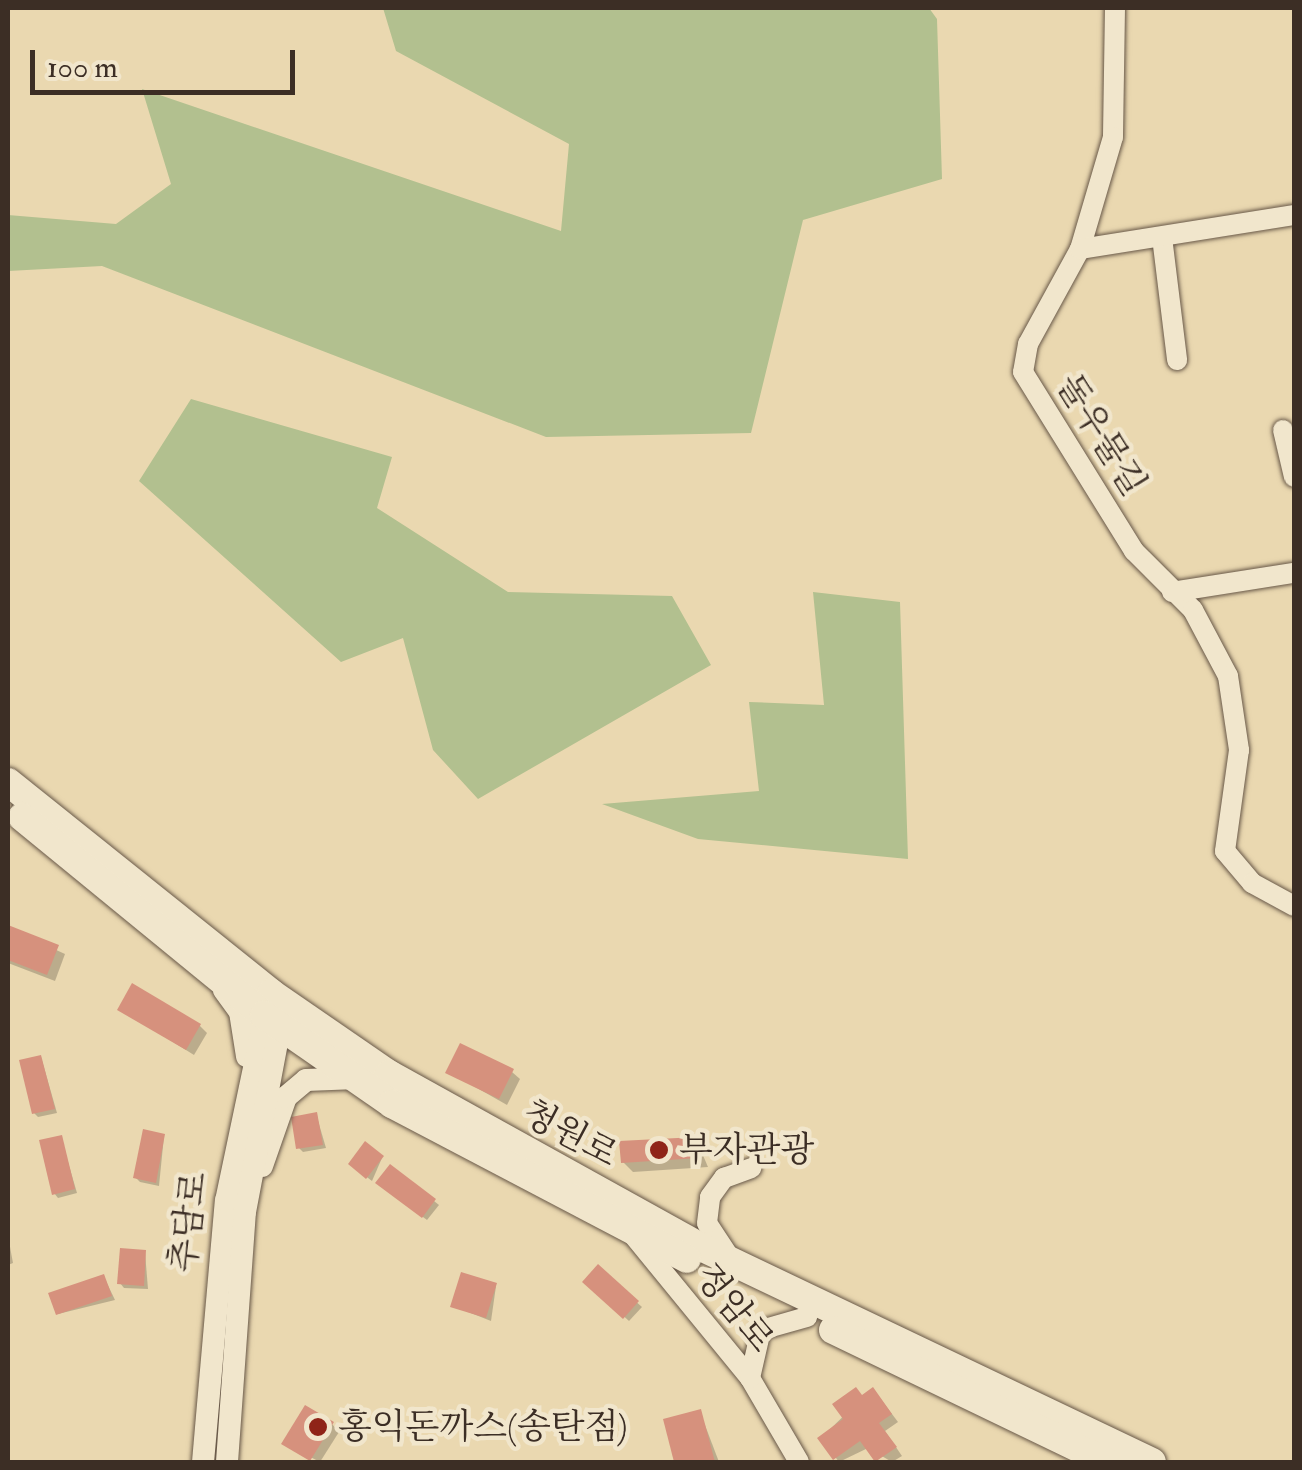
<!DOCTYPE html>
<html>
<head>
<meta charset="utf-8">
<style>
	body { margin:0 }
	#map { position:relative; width:1302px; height:1470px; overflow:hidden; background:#ead8b0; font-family:"IM FELL Double Pica","Noto Serif KR",serif }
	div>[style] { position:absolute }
	.green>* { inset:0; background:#b2c08f }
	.shadow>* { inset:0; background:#0003 }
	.building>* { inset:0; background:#d6917d }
	.roads { filter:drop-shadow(0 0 2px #685848) drop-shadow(0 0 2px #685848) }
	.minor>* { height:20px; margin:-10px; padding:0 10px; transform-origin:10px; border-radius:10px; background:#f1e6cc }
	.tertiary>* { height:22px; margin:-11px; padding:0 11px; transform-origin:11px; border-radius:11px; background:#f1e6cc }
	.secondary>* { height:28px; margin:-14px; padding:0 14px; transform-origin:14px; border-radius:14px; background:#f1e6cc }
	.dots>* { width:28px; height:28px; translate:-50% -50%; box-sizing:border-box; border:5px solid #f1e6cc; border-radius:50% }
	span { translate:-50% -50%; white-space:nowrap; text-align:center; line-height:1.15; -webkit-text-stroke:9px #f1e6cc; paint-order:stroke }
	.street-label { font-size:35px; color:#3c2e25 }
	.poi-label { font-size:35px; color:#3c2e25 }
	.left { translate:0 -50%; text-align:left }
	.frame { position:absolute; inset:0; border:10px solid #3c2e25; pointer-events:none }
	.scale { position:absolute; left:30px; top:50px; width:265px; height:45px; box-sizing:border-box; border:5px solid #3c2e25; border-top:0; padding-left:12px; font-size:30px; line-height:35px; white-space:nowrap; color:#3c2e25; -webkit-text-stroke:8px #f1e6cc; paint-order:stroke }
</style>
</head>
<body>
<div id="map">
	<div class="green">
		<div style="clip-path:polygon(383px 8px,929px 8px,937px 19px,942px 179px,803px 220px,751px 433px,546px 437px,102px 266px,8px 271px,8px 215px,116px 224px,171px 184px,142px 89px,561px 231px,569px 144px,396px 51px)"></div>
		<div style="clip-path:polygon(191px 399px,392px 457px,377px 508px,508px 592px,672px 596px,711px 665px,478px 799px,433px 750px,403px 638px,341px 662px,139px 481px)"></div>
		<div style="clip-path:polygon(813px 592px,900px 602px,908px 859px,698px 839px,602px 804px,759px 791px,749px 702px,824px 705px)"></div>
	</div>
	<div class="shadow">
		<div style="clip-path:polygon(8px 928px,65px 954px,55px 981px,8px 963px)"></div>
		<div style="clip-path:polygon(120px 1009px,200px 1026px,207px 1033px,194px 1055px)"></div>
		<div style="clip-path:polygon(41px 1057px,57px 1113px,38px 1117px,34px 1113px)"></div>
		<div style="clip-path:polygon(449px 1072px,512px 1072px,520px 1079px,507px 1105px)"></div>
		<div style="clip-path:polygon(316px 1114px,326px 1148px,303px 1152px,299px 1148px)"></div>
		<div style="clip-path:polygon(164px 1136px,159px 1186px,140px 1182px,136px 1178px)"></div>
		<div style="clip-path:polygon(61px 1138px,77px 1193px,58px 1198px,54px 1193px)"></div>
		<div style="clip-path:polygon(696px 1139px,708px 1167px,633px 1172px,623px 1162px)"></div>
		<div style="clip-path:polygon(382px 1158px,372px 1181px,355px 1168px)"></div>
		<div style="clip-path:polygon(383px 1187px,434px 1201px,439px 1205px,427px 1220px)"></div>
		<div style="clip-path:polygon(8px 1236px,13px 1263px,8px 1265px)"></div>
		<div style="clip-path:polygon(145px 1252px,148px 1289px,124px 1288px,120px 1283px)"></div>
		<div style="clip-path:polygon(598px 1268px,642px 1307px,629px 1321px,586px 1282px)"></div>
		<div style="clip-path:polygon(104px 1277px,115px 1300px,58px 1314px)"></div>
		<div style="clip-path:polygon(496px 1286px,491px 1321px,453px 1306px)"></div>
		<div style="clip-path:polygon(863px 1397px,880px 1398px,898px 1422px,885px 1431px,902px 1456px,892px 1462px,868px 1448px,839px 1462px,821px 1438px)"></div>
		<div style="clip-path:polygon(700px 1412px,719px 1462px,677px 1462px,666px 1421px)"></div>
		<div style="clip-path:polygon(332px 1424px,339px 1432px,320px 1462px,285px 1444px)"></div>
	</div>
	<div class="building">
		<div style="clip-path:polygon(8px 925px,59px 945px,47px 975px,8px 960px)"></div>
		<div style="clip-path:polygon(132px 983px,201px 1024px,186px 1050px,117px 1010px)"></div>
		<div style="clip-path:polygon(460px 1043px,514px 1069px,499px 1099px,445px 1073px)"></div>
		<div style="clip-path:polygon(41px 1055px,55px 1109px,32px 1114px,19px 1060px)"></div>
		<div style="clip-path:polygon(317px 1112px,323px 1145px,296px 1149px,291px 1117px)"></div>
		<div style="clip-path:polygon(143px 1129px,165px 1134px,156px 1183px,133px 1178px)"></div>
		<div style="clip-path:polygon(62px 1135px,75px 1189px,52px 1195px,39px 1140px)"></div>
		<div style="clip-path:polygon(697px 1137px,699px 1158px,621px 1163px,619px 1141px)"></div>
		<div style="clip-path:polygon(365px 1141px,384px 1156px,366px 1179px,348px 1164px)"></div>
		<div style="clip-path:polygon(390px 1164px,436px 1199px,422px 1218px,375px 1183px)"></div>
		<div style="clip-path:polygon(120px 1248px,146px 1250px,144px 1286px,117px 1284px)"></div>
		<div style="clip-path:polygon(598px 1264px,639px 1301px,623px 1319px,582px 1282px)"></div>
		<div style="clip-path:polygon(461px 1272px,497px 1283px,486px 1318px,450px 1307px)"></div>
		<div style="clip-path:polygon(104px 1274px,112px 1296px,56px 1315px,48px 1293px)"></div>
		<div style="clip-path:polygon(856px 1387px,862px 1395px,873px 1387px,892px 1414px,879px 1423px,897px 1447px,875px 1462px,860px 1441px,833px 1460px,817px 1438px,843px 1419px,832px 1404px)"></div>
		<div style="clip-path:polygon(305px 1405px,334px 1422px,310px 1461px,281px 1444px)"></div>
		<div style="clip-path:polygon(701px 1409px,715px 1462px,674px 1462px,663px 1419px)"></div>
	</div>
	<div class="roads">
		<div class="minor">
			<div style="left:1115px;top:8px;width:129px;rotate:90.9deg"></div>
			<div style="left:1113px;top:137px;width:117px;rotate:106.4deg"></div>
			<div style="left:1080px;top:249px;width:108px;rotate:118.7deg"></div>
			<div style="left:1028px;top:344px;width:28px;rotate:100deg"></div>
			<div style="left:1023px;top:372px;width:211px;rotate:58.2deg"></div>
			<div style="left:1134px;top:551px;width:83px;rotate:45deg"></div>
			<div style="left:1193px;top:610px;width:75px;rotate:62.1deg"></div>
			<div style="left:1228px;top:676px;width:75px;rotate:81.5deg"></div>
			<div style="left:1239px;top:750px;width:102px;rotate:97.9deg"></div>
			<div style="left:1225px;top:851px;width:42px;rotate:49.8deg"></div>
			<div style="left:1252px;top:883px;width:48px;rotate:28.7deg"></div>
			<div style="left:1162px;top:237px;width:124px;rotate:83deg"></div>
			<div style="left:1080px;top:249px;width:217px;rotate:-9deg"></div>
			<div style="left:1283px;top:430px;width:48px;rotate:76.8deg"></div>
			<div style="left:1172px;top:592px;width:123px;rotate:-8.9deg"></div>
			<div style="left:633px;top:1235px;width:185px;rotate:50.7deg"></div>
			<div style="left:750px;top:1378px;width:97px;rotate:59.7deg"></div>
			<div style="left:732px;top:1261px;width:45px;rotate:-123.3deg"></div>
			<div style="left:707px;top:1223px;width:26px;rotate:-83deg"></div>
			<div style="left:710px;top:1197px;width:24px;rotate:-54deg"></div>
			<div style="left:724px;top:1178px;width:29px;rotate:-20deg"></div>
			<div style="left:750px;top:1378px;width:49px;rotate:-77.1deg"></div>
			<div style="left:761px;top:1330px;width:48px;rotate:-15.8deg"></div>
		</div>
		<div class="tertiary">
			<div style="left:224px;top:990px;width:27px;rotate:54deg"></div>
			<div style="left:240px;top:1012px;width:45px;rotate:81deg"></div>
			<div style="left:262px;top:1166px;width:73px;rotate:-70.8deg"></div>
			<div style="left:286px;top:1097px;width:26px;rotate:-40deg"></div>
			<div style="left:306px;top:1080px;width:51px;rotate:-2.2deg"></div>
			<div style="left:203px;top:1462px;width:262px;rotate:-85deg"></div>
			<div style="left:226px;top:1201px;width:204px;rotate:-78.1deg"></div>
			<div style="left:227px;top:1462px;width:251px;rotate:-85.9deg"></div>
			<div style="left:245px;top:1212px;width:205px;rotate:-79.3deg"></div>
		</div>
		<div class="secondary">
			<div style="left:8px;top:782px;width:337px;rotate:38.7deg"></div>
			<div style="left:271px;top:993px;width:143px;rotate:34.5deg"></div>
			<div style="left:389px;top:1074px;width:352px;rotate:29deg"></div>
			<div style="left:697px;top:1245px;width:504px;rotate:25.5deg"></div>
			<div style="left:22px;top:817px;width:313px;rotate:39.3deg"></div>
			<div style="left:264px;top:1015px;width:156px;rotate:34.8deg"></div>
			<div style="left:392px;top:1104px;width:333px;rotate:27.7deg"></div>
			<div style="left:833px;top:1330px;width:304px;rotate:25.7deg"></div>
		</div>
	</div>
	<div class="dots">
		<div style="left:659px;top:1150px;background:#8f2418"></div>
		<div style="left:318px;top:1427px;background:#8f2418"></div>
	</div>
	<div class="street-label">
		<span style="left:1101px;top:435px;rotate:58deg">돌우물길</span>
		<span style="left:570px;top:1134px;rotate:28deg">청원로</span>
		<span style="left:189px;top:1222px;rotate:-83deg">추담로</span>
		<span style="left:734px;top:1308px;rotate:51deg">정암로</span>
	</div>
	<div class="poi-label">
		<span class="left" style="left:679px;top:1150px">부자관광</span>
		<span class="left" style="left:338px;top:1427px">홍익돈까스(송탄점)</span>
	</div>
	<div class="frame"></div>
	<div class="scale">100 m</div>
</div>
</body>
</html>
